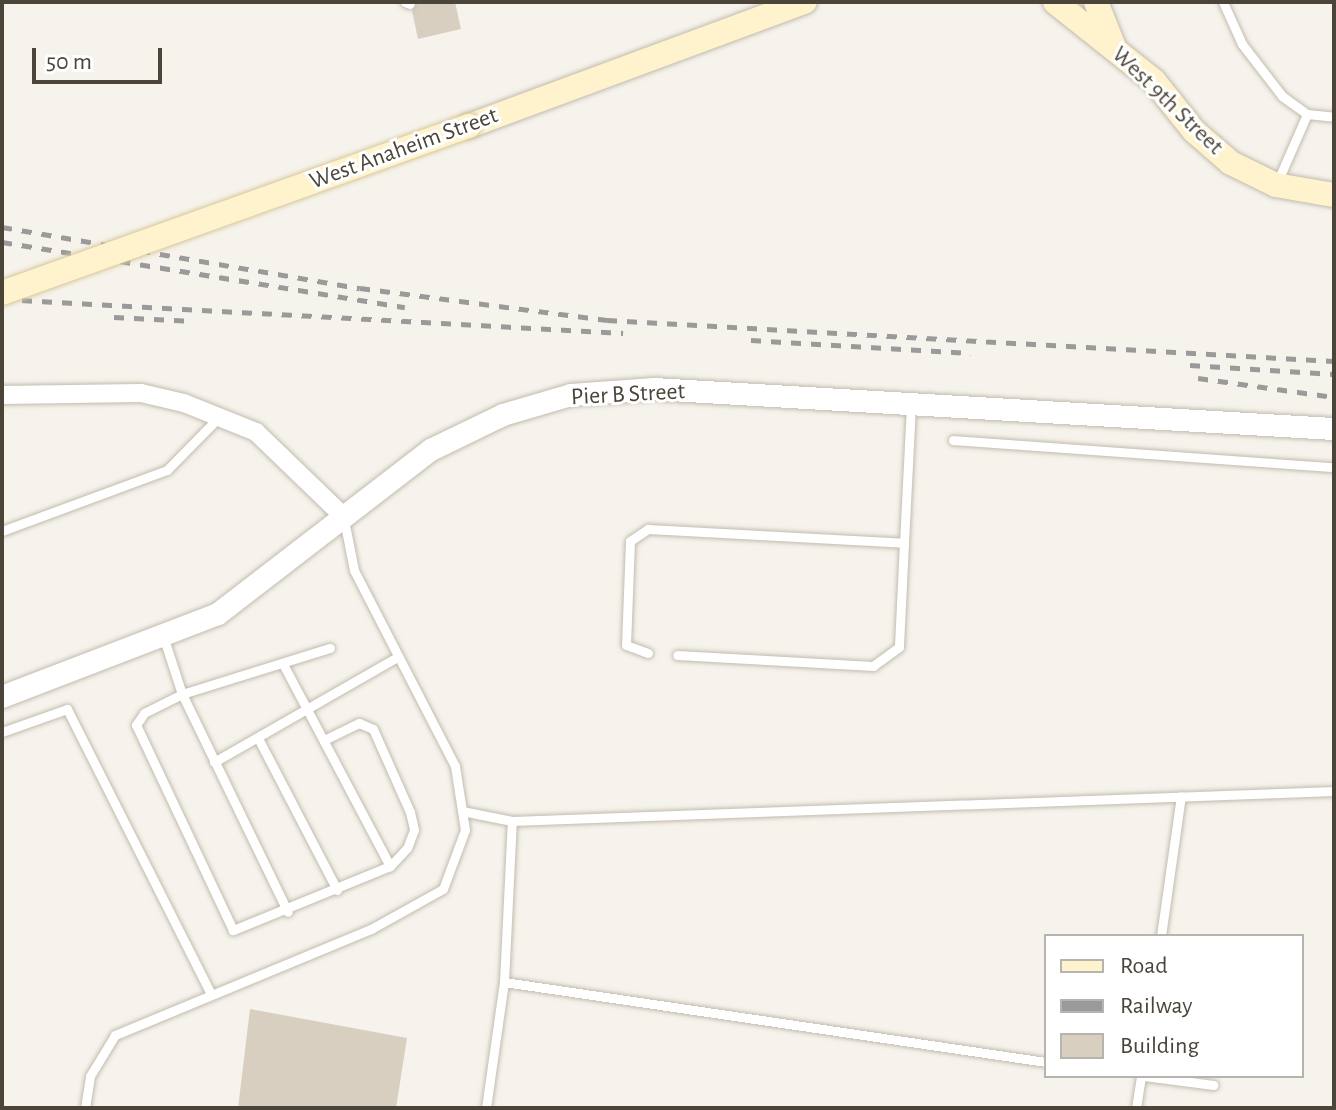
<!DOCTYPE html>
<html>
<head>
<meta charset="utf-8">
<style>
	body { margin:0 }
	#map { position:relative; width:1336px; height:1110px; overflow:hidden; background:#f6f3ec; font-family:"Alegreya Sans",sans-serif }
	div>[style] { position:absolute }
	.building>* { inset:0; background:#d8cfc1 }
	.roads { filter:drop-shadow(0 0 2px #c2bbae) drop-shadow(0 0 2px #c2bbae) }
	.service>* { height:9px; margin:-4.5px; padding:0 4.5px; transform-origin:4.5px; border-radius:4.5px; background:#fff }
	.minor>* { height:18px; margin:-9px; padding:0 9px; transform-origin:9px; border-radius:9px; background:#fff }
	.tertiary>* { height:22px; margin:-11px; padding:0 11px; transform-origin:11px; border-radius:11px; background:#fff }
	.secondary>* { height:24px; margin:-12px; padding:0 12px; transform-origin:12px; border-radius:12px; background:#fff3cd }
	.rail>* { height:5px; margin-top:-2.5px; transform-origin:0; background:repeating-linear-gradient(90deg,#9a9a9a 0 10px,transparent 0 20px) }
	.bridges { filter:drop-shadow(0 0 2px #d6c79b) drop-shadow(0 0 2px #d6c79b) }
	.secondary-bridge>* { height:24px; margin:-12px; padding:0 12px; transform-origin:12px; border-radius:12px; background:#fff3cd }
	span { translate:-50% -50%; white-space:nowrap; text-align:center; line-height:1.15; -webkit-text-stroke:6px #fff; paint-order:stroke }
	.street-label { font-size:24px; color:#4b4439 }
	.frame { position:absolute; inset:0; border:4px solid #4b4439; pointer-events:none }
	.legend { position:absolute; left:1044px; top:934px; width:260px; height:144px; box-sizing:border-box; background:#fff; border:2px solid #b7b4b0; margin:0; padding:10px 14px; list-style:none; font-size:24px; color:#4b4439 }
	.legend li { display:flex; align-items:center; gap:16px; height:40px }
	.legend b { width:40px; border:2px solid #b7b4b0 }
	.scale { position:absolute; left:32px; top:48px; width:130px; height:36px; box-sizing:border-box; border:4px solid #4b4439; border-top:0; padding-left:10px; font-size:24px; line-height:28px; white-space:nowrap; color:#4b4439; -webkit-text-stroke:6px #fff; paint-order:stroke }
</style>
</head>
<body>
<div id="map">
	<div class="building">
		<div style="clip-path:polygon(417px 2px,455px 2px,461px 29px,418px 39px,412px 11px)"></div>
		<div style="clip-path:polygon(250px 1009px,407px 1038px,396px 1108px,238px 1108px)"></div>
	</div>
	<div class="roads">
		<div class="service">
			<div style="left:405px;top:2px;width:5px;rotate:22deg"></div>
			<div style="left:1223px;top:2px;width:46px;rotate:65.7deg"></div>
			<div style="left:1242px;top:44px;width:66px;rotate:52.4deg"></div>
			<div style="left:1282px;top:96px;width:31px;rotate:36deg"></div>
			<div style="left:1307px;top:114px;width:27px;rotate:6deg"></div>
			<div style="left:1276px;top:185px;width:77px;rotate:-66.4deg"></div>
			<div style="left:953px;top:440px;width:382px;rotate:4.1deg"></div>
			<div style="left:2px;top:531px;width:176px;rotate:-20.3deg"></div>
			<div style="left:167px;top:470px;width:74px;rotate:-45.5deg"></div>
			<div style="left:904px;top:543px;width:139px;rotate:-87.1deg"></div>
			<div style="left:164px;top:639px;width:58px;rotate:71.9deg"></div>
			<div style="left:182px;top:694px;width:242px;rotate:64.1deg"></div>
			<div style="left:648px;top:653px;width:23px;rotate:-160deg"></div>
			<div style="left:626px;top:645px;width:104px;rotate:-87.8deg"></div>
			<div style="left:630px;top:541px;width:22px;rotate:-34deg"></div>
			<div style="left:648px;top:529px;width:256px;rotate:3.1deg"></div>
			<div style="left:904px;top:543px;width:104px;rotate:92.8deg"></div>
			<div style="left:899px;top:647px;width:32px;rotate:144deg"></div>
			<div style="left:873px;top:666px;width:196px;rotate:-176.8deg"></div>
			<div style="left:283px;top:664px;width:229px;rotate:62.1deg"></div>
			<div style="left:2px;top:732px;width:69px;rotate:-19.5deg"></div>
			<div style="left:67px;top:709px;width:319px;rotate:63.2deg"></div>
			<div style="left:259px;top:740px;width:169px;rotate:62.5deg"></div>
			<div style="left:324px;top:740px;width:39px;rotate:-26deg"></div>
			<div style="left:359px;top:723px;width:15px;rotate:23deg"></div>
			<div style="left:373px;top:729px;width:91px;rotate:66deg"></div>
			<div style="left:410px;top:812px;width:18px;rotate:77deg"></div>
			<div style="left:414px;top:830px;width:19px;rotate:111deg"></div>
			<div style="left:407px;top:848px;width:25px;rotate:133deg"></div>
			<div style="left:390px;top:866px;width:170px;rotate:157.8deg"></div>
			<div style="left:233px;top:930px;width:227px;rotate:-115.3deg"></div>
			<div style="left:136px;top:725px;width:14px;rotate:-56deg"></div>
			<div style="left:144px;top:713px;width:42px;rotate:-26.6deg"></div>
			<div style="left:182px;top:694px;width:155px;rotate:-17.3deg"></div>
			<div style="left:214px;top:762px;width:211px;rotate:-29.8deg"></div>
			<div style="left:462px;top:811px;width:51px;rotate:11.3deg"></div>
			<div style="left:512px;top:821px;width:823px;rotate:-2.09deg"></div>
			<div style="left:1161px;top:936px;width:141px;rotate:-81.9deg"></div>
			<div style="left:504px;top:982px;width:548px;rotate:8.4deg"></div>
			<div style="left:1144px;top:1076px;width:70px;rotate:7.4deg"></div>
			<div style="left:85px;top:1108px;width:32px;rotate:-81deg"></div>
			<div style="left:90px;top:1076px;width:48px;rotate:-58.6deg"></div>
			<div style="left:115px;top:1035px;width:277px;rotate:-22.5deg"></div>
			<div style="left:371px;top:929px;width:82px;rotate:-29.1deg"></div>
			<div style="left:443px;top:889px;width:63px;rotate:-69.6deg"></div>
			<div style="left:465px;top:830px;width:65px;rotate:-98.9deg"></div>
			<div style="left:455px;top:766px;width:220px;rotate:-117.3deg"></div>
			<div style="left:354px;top:570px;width:51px;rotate:-101.3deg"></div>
			<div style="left:486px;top:1108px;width:127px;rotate:-81.9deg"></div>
			<div style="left:504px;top:982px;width:161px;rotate:-87.2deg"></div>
			<div style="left:1136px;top:1108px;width:32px;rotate:-81deg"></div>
		</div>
		<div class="minor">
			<div style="left:2px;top:395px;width:139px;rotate:-0.8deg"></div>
			<div style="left:141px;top:393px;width:44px;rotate:13.1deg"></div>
			<div style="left:184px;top:403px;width:78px;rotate:21.9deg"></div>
			<div style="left:256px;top:432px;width:121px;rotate:44deg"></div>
		</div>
		<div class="tertiary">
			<div style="left:2px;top:697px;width:231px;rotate:-21deg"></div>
			<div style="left:218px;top:614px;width:269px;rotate:-37.6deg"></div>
			<div style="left:431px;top:450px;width:80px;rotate:-25.9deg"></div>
			<div style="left:503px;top:415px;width:71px;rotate:-16.4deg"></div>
			<div style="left:571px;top:395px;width:83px;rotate:-4.1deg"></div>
			<div style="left:654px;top:389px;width:681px;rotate:3.37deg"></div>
		</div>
		<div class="secondary">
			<div style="left:1055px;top:2px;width:127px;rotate:38.6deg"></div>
			<div style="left:1154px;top:81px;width:64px;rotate:51.3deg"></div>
			<div style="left:1194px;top:131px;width:49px;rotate:40.9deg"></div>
			<div style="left:1231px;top:163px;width:50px;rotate:26.1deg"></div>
			<div style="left:1276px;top:185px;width:59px;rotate:9.8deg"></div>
			<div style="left:1096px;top:2px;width:48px;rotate:68.2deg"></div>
			<div style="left:469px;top:126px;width:358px;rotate:-20.3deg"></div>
		</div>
	</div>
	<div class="rail">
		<div style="left:2px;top:227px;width:363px;rotate:9.7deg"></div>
		<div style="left:360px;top:288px;width:249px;rotate:7.4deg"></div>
		<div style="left:607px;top:320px;width:728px;rotate:3.23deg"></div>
		<div style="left:2px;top:242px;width:408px;rotate:9.2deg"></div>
		<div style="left:2px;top:299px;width:622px;rotate:3.13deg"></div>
		<div style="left:114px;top:317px;width:80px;rotate:2.9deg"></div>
		<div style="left:751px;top:340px;width:220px;rotate:3.4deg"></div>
		<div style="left:1190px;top:365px;width:144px;rotate:3.6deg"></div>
		<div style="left:1198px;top:378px;width:137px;rotate:8deg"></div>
	</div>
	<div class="bridges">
		<div class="secondary-bridge">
			<div style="left:2px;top:293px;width:496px;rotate:-19.7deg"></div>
		</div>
	</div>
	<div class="street-label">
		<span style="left:1167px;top:101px;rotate:44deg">West 9th Street</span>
		<span style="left:404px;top:149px;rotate:-20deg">West Anaheim Street</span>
		<span style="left:628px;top:395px;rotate:-3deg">Pier B Street</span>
	</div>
	<div class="frame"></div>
	<ul class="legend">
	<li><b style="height:10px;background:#fff3cd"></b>Road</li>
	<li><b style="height:10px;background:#9a9a9a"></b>Railway</li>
	<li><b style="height:22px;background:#d8cfc1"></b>Building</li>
	</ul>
	<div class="scale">50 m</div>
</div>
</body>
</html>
